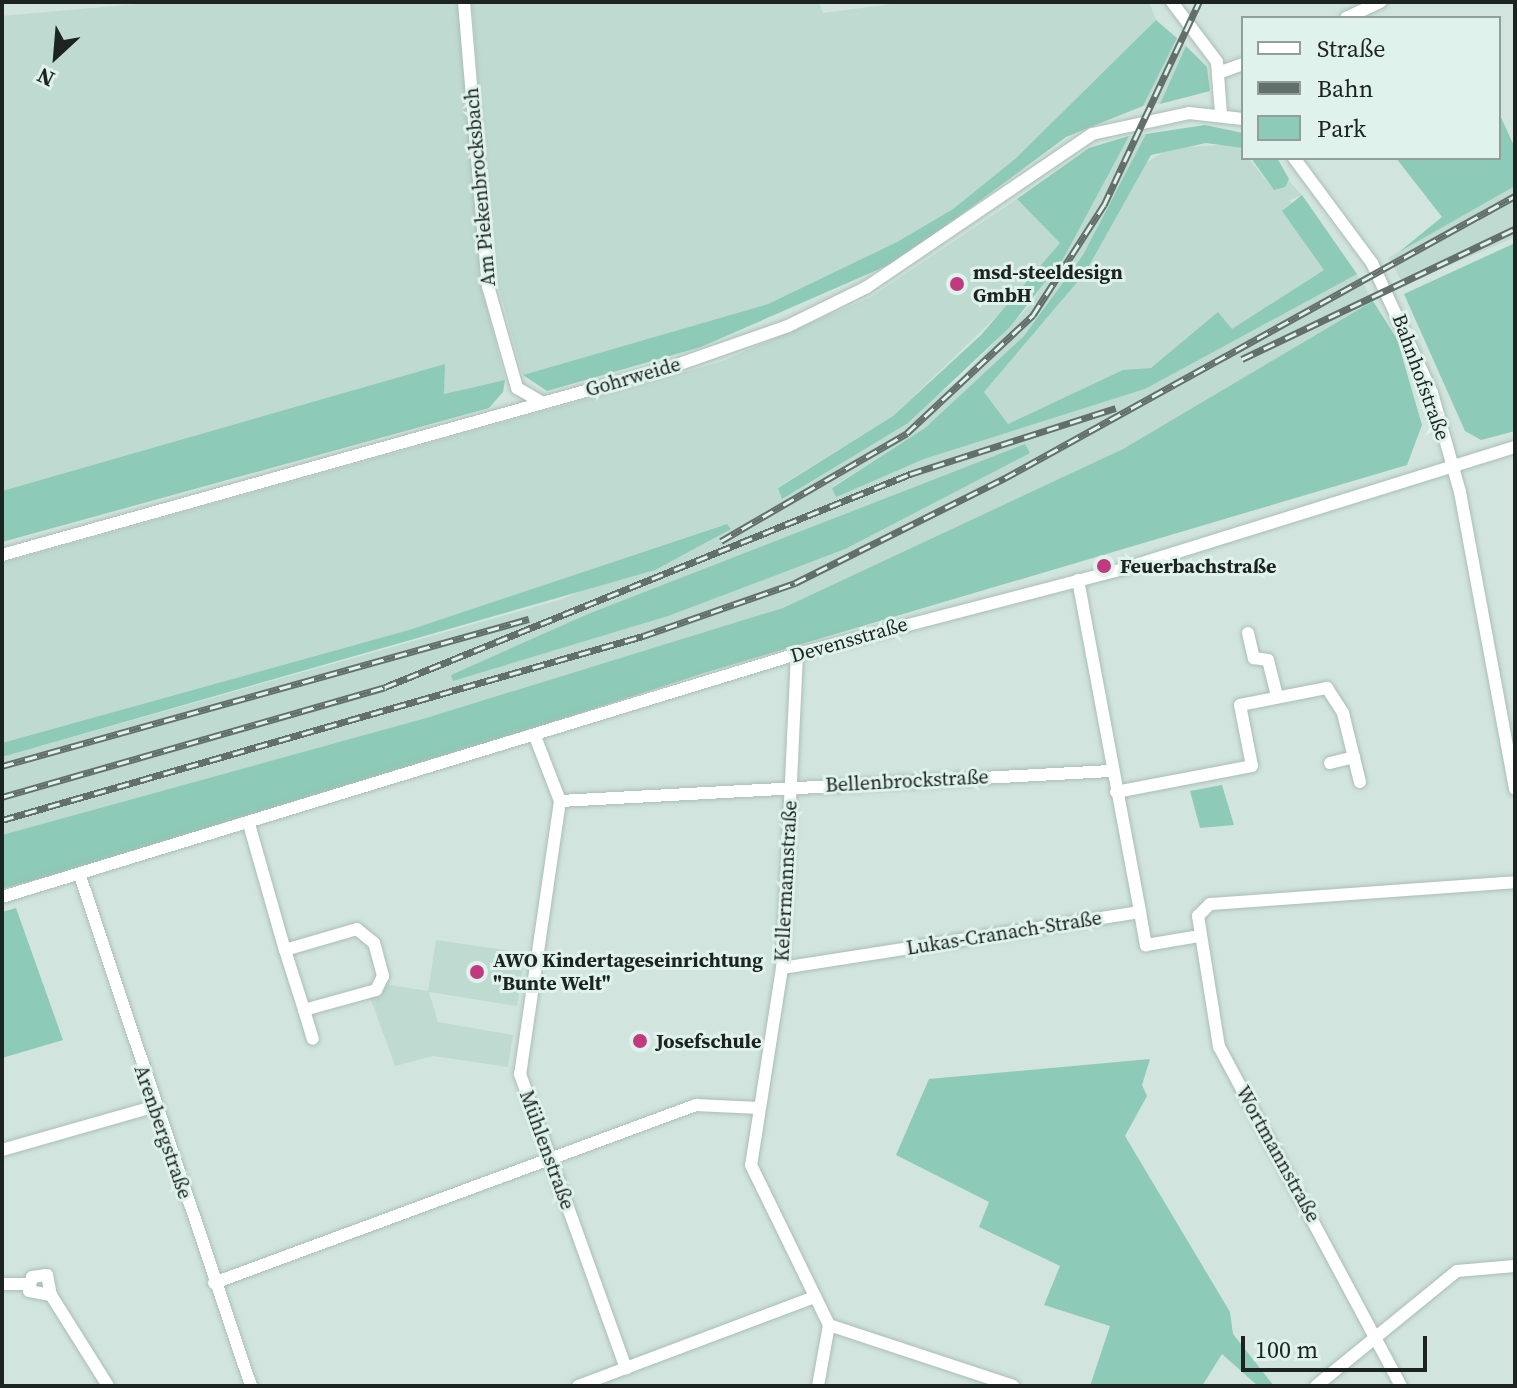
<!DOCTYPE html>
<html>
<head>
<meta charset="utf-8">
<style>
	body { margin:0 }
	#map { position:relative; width:1517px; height:1388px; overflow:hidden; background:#d1e5de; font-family:"Source Serif 4",serif }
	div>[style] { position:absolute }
	.built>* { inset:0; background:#bfdad1 }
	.green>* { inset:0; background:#8dcab7 }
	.roads { filter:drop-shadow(0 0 2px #aabdb6) drop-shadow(0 0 2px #aabdb6) }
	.minor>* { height:12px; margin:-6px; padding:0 6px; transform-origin:6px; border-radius:6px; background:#fff }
	.rail>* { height:7px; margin-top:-3.5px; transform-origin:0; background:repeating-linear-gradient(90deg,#dff2eb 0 12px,#636f6b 0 24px); box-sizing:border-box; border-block:2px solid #636f6b }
	.dots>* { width:22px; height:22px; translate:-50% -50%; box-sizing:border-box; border:4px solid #dff2eb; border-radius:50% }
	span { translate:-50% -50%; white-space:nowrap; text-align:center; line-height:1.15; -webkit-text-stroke:6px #dff2eb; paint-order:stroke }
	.street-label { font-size:20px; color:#1c2321 }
	.poi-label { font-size:20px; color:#1c2321; font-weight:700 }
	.left { translate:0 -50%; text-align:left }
	.frame { position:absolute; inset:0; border:4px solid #1c2321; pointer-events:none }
	.legend { position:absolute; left:1241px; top:16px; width:260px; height:144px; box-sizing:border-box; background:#dff2eb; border:2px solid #919f9a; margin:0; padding:10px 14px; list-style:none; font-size:24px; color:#1c2321 }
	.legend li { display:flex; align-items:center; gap:16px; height:40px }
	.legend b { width:40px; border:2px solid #919f9a }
	.north { position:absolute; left:16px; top:16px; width:80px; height:80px; -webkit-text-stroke:6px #dff2eb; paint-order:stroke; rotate:206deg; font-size:22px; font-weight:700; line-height:32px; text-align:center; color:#1c2321 }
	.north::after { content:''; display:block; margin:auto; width:28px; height:36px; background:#1c2321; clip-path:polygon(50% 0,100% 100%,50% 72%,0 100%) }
	.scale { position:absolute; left:1241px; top:1336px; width:186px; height:36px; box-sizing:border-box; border:4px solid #1c2321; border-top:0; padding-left:10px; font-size:24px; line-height:28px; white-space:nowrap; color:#1c2321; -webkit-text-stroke:6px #dff2eb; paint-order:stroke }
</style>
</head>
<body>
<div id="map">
	<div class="built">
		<div style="clip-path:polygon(159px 2px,458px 2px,481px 285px,505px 380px,444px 394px,444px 365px,2px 491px,2px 16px)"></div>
		<div style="clip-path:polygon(472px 2px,819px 2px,823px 13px,907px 2px,1149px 2px,1156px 20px,1015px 159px,953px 209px,897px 242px,768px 304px,523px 375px,494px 270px)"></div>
		<div style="clip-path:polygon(1177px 38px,1186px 46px,1160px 104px,1143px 106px)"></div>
		<div style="clip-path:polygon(1146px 134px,1083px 255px,1024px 336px,925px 428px,832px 487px,836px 496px,924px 459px,1145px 389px,1349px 275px,1357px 274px,1373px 301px,1123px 449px,784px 608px,426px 718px,2px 835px,2px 757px,563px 599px,726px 524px,409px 630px,2px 743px,2px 563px,720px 362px,871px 297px,1017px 199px,1060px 243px,1026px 288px,893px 416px,778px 487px,783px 499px,959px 380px,1032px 303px,1129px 136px)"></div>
		<div style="clip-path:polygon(1237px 144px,1274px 190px,1288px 180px,1302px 195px,1290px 200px,1324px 270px,1232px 330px,1219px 313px,1151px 368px,1123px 371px,1008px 424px,984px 392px,1085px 273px,1144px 164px,1170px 148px)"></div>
		<div style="clip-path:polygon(1515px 186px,1515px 237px,1404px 285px,1388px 258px)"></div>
		<div style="clip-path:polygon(436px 940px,525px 953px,517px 1006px,429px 992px,438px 1022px,513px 1035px,508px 1067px,433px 1056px,395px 1066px,370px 997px,384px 984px,428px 991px)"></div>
	</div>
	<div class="green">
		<div style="clip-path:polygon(1156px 20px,1177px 38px,1143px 106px,1066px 137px,900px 260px,701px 347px,547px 391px,523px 375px,768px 304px,897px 242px,953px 209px,1015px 159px)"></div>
		<div style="clip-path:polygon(1186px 46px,1207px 67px,1210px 91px,1160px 104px)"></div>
		<div style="clip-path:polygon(1499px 113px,1515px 148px,1515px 186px,1399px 252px,1442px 217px,1396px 158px,1499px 158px)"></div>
		<div style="clip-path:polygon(1205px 125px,1243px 133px,1243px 148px,1206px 143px,1151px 155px,1085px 273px,984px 392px,1008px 424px,1123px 370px,1151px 368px,1218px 312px,1232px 329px,1324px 270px,1282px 211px,1302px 195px,1357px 274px,1145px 389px,924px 459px,836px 497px,832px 488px,925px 428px,1024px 336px,1083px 255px,1146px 134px)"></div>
		<div style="clip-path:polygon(1129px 136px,1063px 259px,1010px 327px,908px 423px,782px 499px,778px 488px,893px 416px,981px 335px,1060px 243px,1017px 199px,1089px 148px)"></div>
		<div style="clip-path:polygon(1251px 158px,1277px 158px,1289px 179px,1285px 187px,1274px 190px)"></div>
		<div style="clip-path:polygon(1515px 243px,1515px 431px,1481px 440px,1465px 431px,1404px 294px)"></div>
		<div style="clip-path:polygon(1373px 301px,1397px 339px,1422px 425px,1407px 465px,704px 673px,245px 822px,2px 889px,2px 835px,426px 718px,783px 608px,1123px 449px)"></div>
		<div style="clip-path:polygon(445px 364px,444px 394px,505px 380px,503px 392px,489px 408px,2px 542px,2px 491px)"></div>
		<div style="clip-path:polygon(1025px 444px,1030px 453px,845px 549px,668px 616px,453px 681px,451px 675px,588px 614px)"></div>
		<div style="clip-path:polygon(727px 524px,731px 529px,655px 570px,2px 757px,2px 743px,409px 630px)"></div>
		<div style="clip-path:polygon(1222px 785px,1234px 825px,1200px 828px,1190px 791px)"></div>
		<div style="clip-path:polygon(16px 908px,63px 1040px,2px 1058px,2px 912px)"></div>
		<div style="clip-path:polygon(1150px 1059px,1142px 1085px,1147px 1096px,1125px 1136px,1230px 1312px,1233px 1334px,1274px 1386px,1258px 1386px,1222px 1354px,1202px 1386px,1090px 1386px,1110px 1326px,1044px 1305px,1060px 1266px,979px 1227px,989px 1202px,896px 1155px,929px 1079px)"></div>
	</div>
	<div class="roads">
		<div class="minor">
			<div style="left:464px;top:2px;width:285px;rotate:85.2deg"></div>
			<div style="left:488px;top:286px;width:106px;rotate:74.1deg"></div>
			<div style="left:517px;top:388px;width:28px;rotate:30deg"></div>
			<div style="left:1172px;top:2px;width:75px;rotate:53.1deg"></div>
			<div style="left:1217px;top:62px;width:52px;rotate:85.6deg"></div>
			<div style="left:1346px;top:18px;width:38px;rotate:-25deg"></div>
			<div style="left:1221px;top:72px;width:23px;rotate:-20deg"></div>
			<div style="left:1294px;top:158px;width:131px;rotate:53.4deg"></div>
			<div style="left:1372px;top:263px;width:143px;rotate:65.2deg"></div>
			<div style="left:1432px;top:393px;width:103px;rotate:74.2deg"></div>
			<div style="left:1460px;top:492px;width:302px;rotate:79.5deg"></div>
			<div style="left:2px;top:555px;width:695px;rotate:-15.7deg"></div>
			<div style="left:671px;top:367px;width:124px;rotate:-19.3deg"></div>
			<div style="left:788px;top:326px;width:88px;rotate:-26.3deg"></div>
			<div style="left:867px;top:287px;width:272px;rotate:-34.2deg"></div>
			<div style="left:1092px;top:134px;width:99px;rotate:-12.2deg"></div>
			<div style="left:1189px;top:113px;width:54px;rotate:6.3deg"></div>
			<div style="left:1078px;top:580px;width:338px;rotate:79.4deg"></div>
			<div style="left:1248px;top:633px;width:26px;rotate:77deg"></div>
			<div style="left:1254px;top:658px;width:14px;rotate:8deg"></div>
			<div style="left:1268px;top:660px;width:38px;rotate:76deg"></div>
			<div style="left:797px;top:654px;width:314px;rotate:92.7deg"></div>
			<div style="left:782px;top:968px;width:199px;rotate:98.9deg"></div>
			<div style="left:751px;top:1165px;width:178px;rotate:64deg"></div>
			<div style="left:829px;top:1325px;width:194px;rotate:18.3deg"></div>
			<div style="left:536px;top:739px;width:66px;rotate:68.8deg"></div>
			<div style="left:560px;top:801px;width:276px;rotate:98.3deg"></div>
			<div style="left:520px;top:1074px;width:313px;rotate:70.2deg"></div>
			<div style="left:1330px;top:763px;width:25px;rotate:-14deg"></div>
			<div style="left:1116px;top:792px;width:138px;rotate:-10.8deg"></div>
			<div style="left:1252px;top:766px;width:62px;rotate:-101.1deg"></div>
			<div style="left:1240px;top:705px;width:89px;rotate:-11.1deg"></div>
			<div style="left:1327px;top:688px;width:30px;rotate:57deg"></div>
			<div style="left:1343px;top:713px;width:71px;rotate:76.2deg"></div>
			<div style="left:560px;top:801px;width:552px;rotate:-3.12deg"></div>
			<div style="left:249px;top:824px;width:131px;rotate:74.1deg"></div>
			<div style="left:285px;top:950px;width:63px;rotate:72.4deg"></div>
			<div style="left:304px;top:1010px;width:75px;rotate:-15.5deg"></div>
			<div style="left:376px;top:990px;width:16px;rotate:-63deg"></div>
			<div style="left:383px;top:976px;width:34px;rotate:-105deg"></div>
			<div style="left:374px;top:943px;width:22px;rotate:-141deg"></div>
			<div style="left:357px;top:929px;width:75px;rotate:163.7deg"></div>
			<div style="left:80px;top:876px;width:538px;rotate:71.46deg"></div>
			<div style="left:2px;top:897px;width:831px;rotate:-17deg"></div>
			<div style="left:797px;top:654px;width:337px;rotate:-14.6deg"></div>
			<div style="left:1123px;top:569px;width:411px;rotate:-17.3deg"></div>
			<div style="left:782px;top:968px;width:362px;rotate:-8.9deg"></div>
			<div style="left:1140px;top:912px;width:34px;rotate:80deg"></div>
			<div style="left:1146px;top:945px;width:55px;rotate:-9.5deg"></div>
			<div style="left:304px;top:1010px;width:30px;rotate:73deg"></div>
			<div style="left:2px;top:1150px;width:157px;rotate:-15.9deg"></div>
			<div style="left:214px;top:1283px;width:514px;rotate:-20.27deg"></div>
			<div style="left:696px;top:1105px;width:63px;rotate:2.7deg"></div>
			<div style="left:2px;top:1284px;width:26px"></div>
			<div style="left:51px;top:1295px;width:22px;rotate:-170deg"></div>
			<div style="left:29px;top:1291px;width:14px;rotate:-78deg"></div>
			<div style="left:32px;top:1277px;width:15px;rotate:-8deg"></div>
			<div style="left:47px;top:1275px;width:20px;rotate:79deg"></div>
			<div style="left:51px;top:1295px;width:107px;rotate:57.9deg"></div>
			<div style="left:578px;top:1386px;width:253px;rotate:-20.6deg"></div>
			<div style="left:818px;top:1386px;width:62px;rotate:-79.8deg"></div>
			<div style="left:1316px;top:1386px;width:182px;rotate:-39.2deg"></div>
			<div style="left:1457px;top:1271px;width:58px;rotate:-4.9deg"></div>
			<div style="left:1401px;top:1386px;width:385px;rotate:-118.2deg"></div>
			<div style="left:1219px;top:1047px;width:133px;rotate:-99.1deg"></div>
			<div style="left:1198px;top:916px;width:17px;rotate:-45deg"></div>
			<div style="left:1210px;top:904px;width:306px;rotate:-4.1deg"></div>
		</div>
	</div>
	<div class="rail">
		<div style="left:1242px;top:359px;width:302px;rotate:-25.5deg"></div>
		<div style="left:721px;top:541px;width:215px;rotate:-30.1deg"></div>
		<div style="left:907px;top:433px;width:173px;rotate:-43.1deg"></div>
		<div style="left:1033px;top:315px;width:131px;rotate:-57.2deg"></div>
		<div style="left:1104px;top:205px;width:224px;rotate:-64.9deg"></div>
		<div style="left:2px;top:766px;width:547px;rotate:-15.59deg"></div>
		<div style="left:2px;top:797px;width:398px;rotate:-16deg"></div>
		<div style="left:385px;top:687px;width:567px;rotate:-22.08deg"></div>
		<div style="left:910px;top:474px;width:216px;rotate:-17.8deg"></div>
		<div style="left:2px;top:820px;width:667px;rotate:-16.02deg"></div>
		<div style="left:643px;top:636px;width:161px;rotate:-19.2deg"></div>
		<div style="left:795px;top:583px;width:235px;rotate:-26.6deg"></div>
		<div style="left:1005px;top:478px;width:583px;rotate:-28.94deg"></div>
	</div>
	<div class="dots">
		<div style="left:957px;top:284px;background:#c03a7d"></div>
		<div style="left:1104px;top:566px;background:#c03a7d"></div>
		<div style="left:477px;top:972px;background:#c03a7d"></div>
		<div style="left:640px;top:1041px;background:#c03a7d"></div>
	</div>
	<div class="street-label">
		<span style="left:480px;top:187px;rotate:-95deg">Am Piekenbrocksbach</span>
		<span style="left:633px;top:377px;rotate:-16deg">Gohrweide</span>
		<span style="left:1421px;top:377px;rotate:70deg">Bahnhofstraße</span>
		<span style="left:849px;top:640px;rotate:-16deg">Devensstraße</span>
		<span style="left:907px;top:781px;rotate:-3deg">Bellenbrockstraße</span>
		<span style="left:786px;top:881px;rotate:-87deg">Kellermannstraße</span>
		<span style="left:1004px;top:933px;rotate:-9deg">Lukas-Cranach-Straße</span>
		<span style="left:163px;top:1132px;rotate:71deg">Arenbergstraße</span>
		<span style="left:547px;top:1150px;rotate:70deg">Mühlenstraße</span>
		<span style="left:1278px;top:1154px;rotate:61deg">Wortmannstraße</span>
	</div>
	<div class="poi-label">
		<span class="left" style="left:973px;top:284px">msd-steeldesign<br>GmbH</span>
		<span class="left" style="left:1120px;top:566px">Feuerbachstraße</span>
		<span class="left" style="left:493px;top:972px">AWO Kindertageseinrichtung<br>"Bunte Welt"</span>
		<span class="left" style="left:656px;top:1041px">Josefschule</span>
	</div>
	<div class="frame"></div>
	<ul class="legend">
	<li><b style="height:10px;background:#fff"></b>Straße</li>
	<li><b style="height:10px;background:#636f6b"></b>Bahn</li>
	<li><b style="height:22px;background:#8dcab7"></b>Park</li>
	</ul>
	<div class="north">N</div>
	<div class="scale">100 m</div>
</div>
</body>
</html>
